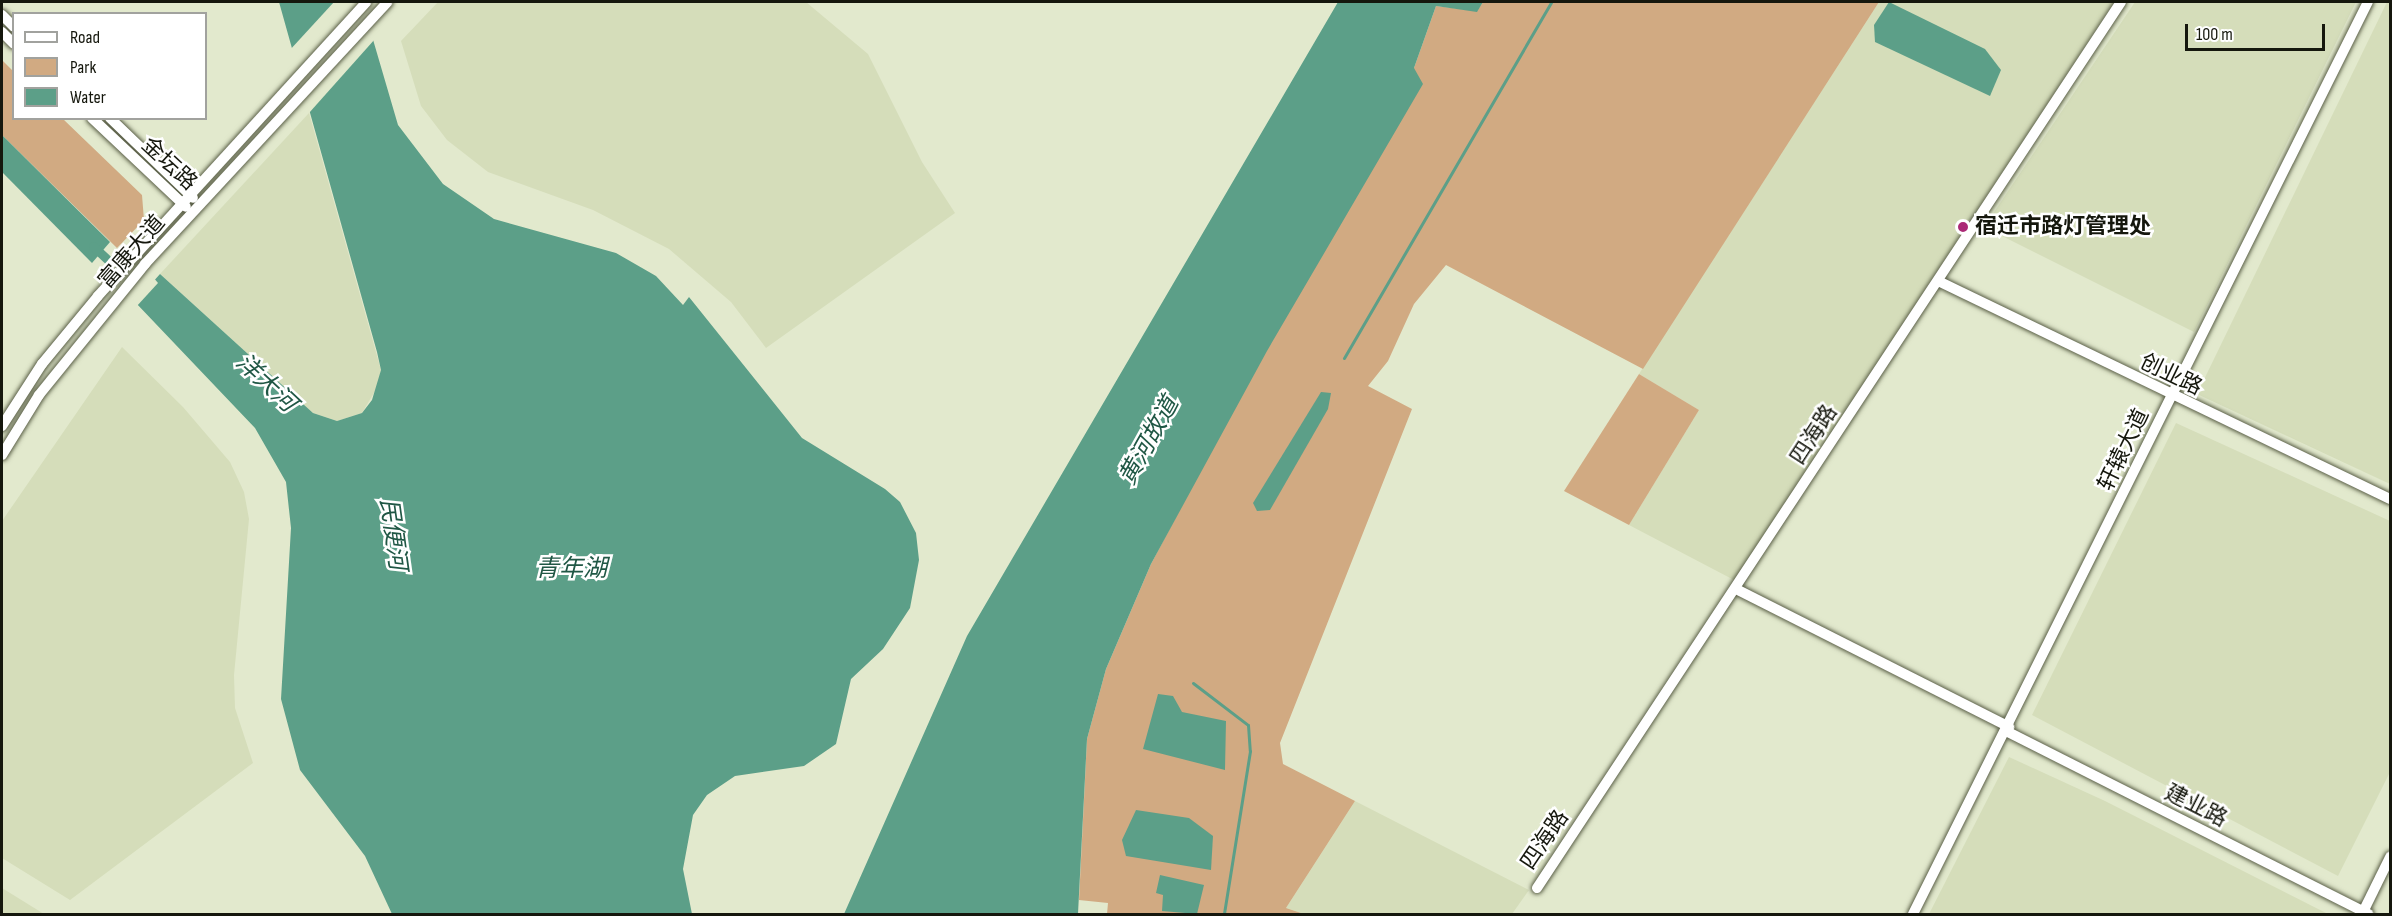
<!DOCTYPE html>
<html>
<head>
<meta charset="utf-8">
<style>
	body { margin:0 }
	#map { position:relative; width:2392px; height:916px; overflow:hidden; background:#e2e9cd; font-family:"Sofia Sans Condensed","Noto Sans SC",sans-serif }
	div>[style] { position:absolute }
	.built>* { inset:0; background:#d5ddba }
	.green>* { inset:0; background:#d1aa82 }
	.water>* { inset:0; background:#5c9f88 }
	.pier>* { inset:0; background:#e2e9cd }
	.stream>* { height:3px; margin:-1.5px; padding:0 1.5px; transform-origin:1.5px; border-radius:1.5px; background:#5c9f88 }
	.canal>* { height:9px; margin:-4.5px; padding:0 4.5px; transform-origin:4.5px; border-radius:4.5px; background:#5c9f88 }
	.roads { filter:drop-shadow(0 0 2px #5a5f47) drop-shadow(0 0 2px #5a5f47) }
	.tertiary>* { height:10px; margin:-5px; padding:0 5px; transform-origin:5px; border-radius:5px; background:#fff }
	.dots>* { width:16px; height:16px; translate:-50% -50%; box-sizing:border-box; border:3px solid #fff; border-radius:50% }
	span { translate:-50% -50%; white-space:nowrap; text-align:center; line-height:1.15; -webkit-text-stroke:5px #fff; paint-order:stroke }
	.street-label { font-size:22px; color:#15170d }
	.poi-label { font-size:22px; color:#15170d; font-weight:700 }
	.left { translate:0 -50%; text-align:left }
	.water-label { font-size:24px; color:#205745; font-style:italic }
	.frame { position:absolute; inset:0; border:3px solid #15170d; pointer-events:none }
	.legend { position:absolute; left:12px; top:12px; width:195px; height:108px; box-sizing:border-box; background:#fff; border:2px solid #a1a29e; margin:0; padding:8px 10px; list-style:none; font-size:18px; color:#15170d }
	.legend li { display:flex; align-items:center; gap:12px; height:30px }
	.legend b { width:30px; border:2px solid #a1a29e }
	.scale { position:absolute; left:2185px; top:24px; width:140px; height:27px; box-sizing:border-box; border:3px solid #15170d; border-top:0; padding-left:8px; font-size:18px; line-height:21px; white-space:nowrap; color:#15170d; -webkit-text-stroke:4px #fff; paint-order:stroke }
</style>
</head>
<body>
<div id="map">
	<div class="built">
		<div style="clip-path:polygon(438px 2px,806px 2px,868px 54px,922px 162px,955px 213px,766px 348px,731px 302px,669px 249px,593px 210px,488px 172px,447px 140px,421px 106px,401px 41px)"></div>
		<div style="clip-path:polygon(1879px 2px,2114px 2px,1734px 580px,1629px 525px,1699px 410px,1639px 374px)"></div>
		<div style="clip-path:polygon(2135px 2px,2356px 2px,2194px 332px,1984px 227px)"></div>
		<div style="clip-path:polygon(2387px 2px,2390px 2px,2390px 484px,2197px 394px)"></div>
		<div style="clip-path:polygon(309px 113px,381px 370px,378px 386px,362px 413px,337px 421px,313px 413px,160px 274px)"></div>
		<div style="clip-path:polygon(122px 347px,183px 407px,230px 462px,244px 492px,249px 519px,234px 675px,235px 708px,253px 763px,70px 900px,2px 858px,2px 521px)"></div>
		<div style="clip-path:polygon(2176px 423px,2390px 521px,2390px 772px,2338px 876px,2032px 715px)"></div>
		<div style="clip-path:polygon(2009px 757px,2105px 801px,2328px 914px,1929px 914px)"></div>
		<div style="clip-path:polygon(1355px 801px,1529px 890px,1512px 914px,1304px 914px,1286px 908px)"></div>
		<div style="clip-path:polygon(2px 888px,44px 914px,2px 914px)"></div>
	</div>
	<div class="green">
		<div style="clip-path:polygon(1483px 2px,1879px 2px,1643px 369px,1446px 265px,1414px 304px,1388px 361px,1368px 386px,1412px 409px,1280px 743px,1283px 764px,1355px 801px,1286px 908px,1304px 914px,1107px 914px,1108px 903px,1079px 900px,1087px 739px,1106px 669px,1151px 564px,1414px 68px,1436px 6px,1477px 11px)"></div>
		<div style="clip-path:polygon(2px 60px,13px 71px,14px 118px,63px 119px,142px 195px,144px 220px,117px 248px,2px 135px)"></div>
		<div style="clip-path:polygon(1639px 374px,1699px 410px,1629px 525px,1564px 491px)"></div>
	</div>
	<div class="water">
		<div style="clip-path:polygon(279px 2px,362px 2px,398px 125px,443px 184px,494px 219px,616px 253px,656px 276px,683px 305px,689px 297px,802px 438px,885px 489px,900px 502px,916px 533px,919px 560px,910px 608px,883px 649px,851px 679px,836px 744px,804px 766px,735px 776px,707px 795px,693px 815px,683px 869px,692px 914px,392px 914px,365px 856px,300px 770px,281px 699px,291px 528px,286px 482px,255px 428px,135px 302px,160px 274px,313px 413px,337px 421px,362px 413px,372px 400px,381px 370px,377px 352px)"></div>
		<div style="clip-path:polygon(1338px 2px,1483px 2px,1477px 12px,1436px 6px,1414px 68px,1423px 84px,1267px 351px,1151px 564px,1106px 669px,1087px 739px,1078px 914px,844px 914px,967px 636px)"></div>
		<div style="clip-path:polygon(1889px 2px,1985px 49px,2001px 70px,1990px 96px,1875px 42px,1874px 25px)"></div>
		<div style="clip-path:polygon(2px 135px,110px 242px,92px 263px,2px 172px)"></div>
		<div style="clip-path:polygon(1321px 392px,1331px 393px,1328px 409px,1270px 510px,1257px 511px,1253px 503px)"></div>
		<div style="clip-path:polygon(1158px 694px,1173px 696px,1182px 712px,1226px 721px,1225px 770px,1143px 749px)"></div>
		<div style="clip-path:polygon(1136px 810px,1189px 818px,1213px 836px,1211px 870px,1126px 856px,1122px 840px)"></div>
		<div style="clip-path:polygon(1160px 875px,1204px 885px,1197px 914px,1162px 911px,1163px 895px,1156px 893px)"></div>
	</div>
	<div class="pier">
		<div style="clip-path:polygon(334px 2px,364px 2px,375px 39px,309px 113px,289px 51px)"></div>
		<div style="clip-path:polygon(153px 277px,158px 283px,136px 307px,133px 300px)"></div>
	</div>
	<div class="stream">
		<div style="left:1344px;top:358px;width:412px;rotate:-59.8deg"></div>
		<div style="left:1193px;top:683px;width:69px;rotate:37.4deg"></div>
		<div style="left:1248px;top:725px;width:26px;rotate:86deg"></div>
		<div style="left:1250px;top:751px;width:165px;rotate:99.1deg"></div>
	</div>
	<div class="canal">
		<div style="left:93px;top:246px;width:19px;rotate:43deg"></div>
	</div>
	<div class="roads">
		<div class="tertiary">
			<div style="left:2px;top:15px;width:17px;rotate:45deg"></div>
			<div style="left:2px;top:32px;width:17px;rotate:45deg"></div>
			<div style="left:92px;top:118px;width:129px;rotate:43.4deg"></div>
			<div style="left:110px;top:118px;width:115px;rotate:43.9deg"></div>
			<div style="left:1938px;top:281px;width:502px;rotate:25.75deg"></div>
			<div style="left:2px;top:426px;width:74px;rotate:-57.2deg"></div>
			<div style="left:42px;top:364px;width:88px;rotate:-50.5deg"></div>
			<div style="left:98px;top:296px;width:398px;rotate:-47.6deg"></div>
			<div style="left:2px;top:455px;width:70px;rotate:-58.3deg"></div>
			<div style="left:39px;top:395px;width:169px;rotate:-51deg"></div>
			<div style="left:145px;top:264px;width:357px;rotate:-47.2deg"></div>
			<div style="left:1738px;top:590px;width:304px;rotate:26.8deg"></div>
			<div style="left:2006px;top:731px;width:406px;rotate:26.8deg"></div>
			<div style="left:1537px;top:888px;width:1061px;rotate:-56.61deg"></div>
			<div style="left:1913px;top:914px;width:1019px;rotate:-63.49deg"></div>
			<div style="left:2362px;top:914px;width:64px;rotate:-63.8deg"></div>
		</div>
	</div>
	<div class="dots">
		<div style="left:1963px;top:227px;background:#ab2976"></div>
	</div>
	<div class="street-label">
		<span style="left:169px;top:164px;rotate:43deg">金坛路</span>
		<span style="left:132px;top:252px;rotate:-49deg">富康大道</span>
		<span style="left:2171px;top:375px;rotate:26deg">创业路</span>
		<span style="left:1814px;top:435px;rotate:-57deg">四海路</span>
		<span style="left:2124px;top:450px;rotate:-64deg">轩辕大道</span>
		<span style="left:2196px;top:806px;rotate:27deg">建业路</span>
		<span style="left:1545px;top:840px;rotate:-56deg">四海路</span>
	</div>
	<div class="poi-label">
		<span class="left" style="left:1975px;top:227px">宿迁市路灯管理处</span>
	</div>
	<div class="water-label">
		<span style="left:266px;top:383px;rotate:43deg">洋大河</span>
		<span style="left:1149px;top:441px;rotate:-61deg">黄河故道</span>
		<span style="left:393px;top:534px;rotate:82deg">民便河</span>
		<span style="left:571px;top:569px">青年湖</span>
	</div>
	<div class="frame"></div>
	<ul class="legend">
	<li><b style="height:8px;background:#fff"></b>Road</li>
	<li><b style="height:16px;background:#d1aa82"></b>Park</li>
	<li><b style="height:16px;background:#5c9f88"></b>Water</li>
	</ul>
	<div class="scale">100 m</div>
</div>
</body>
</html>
